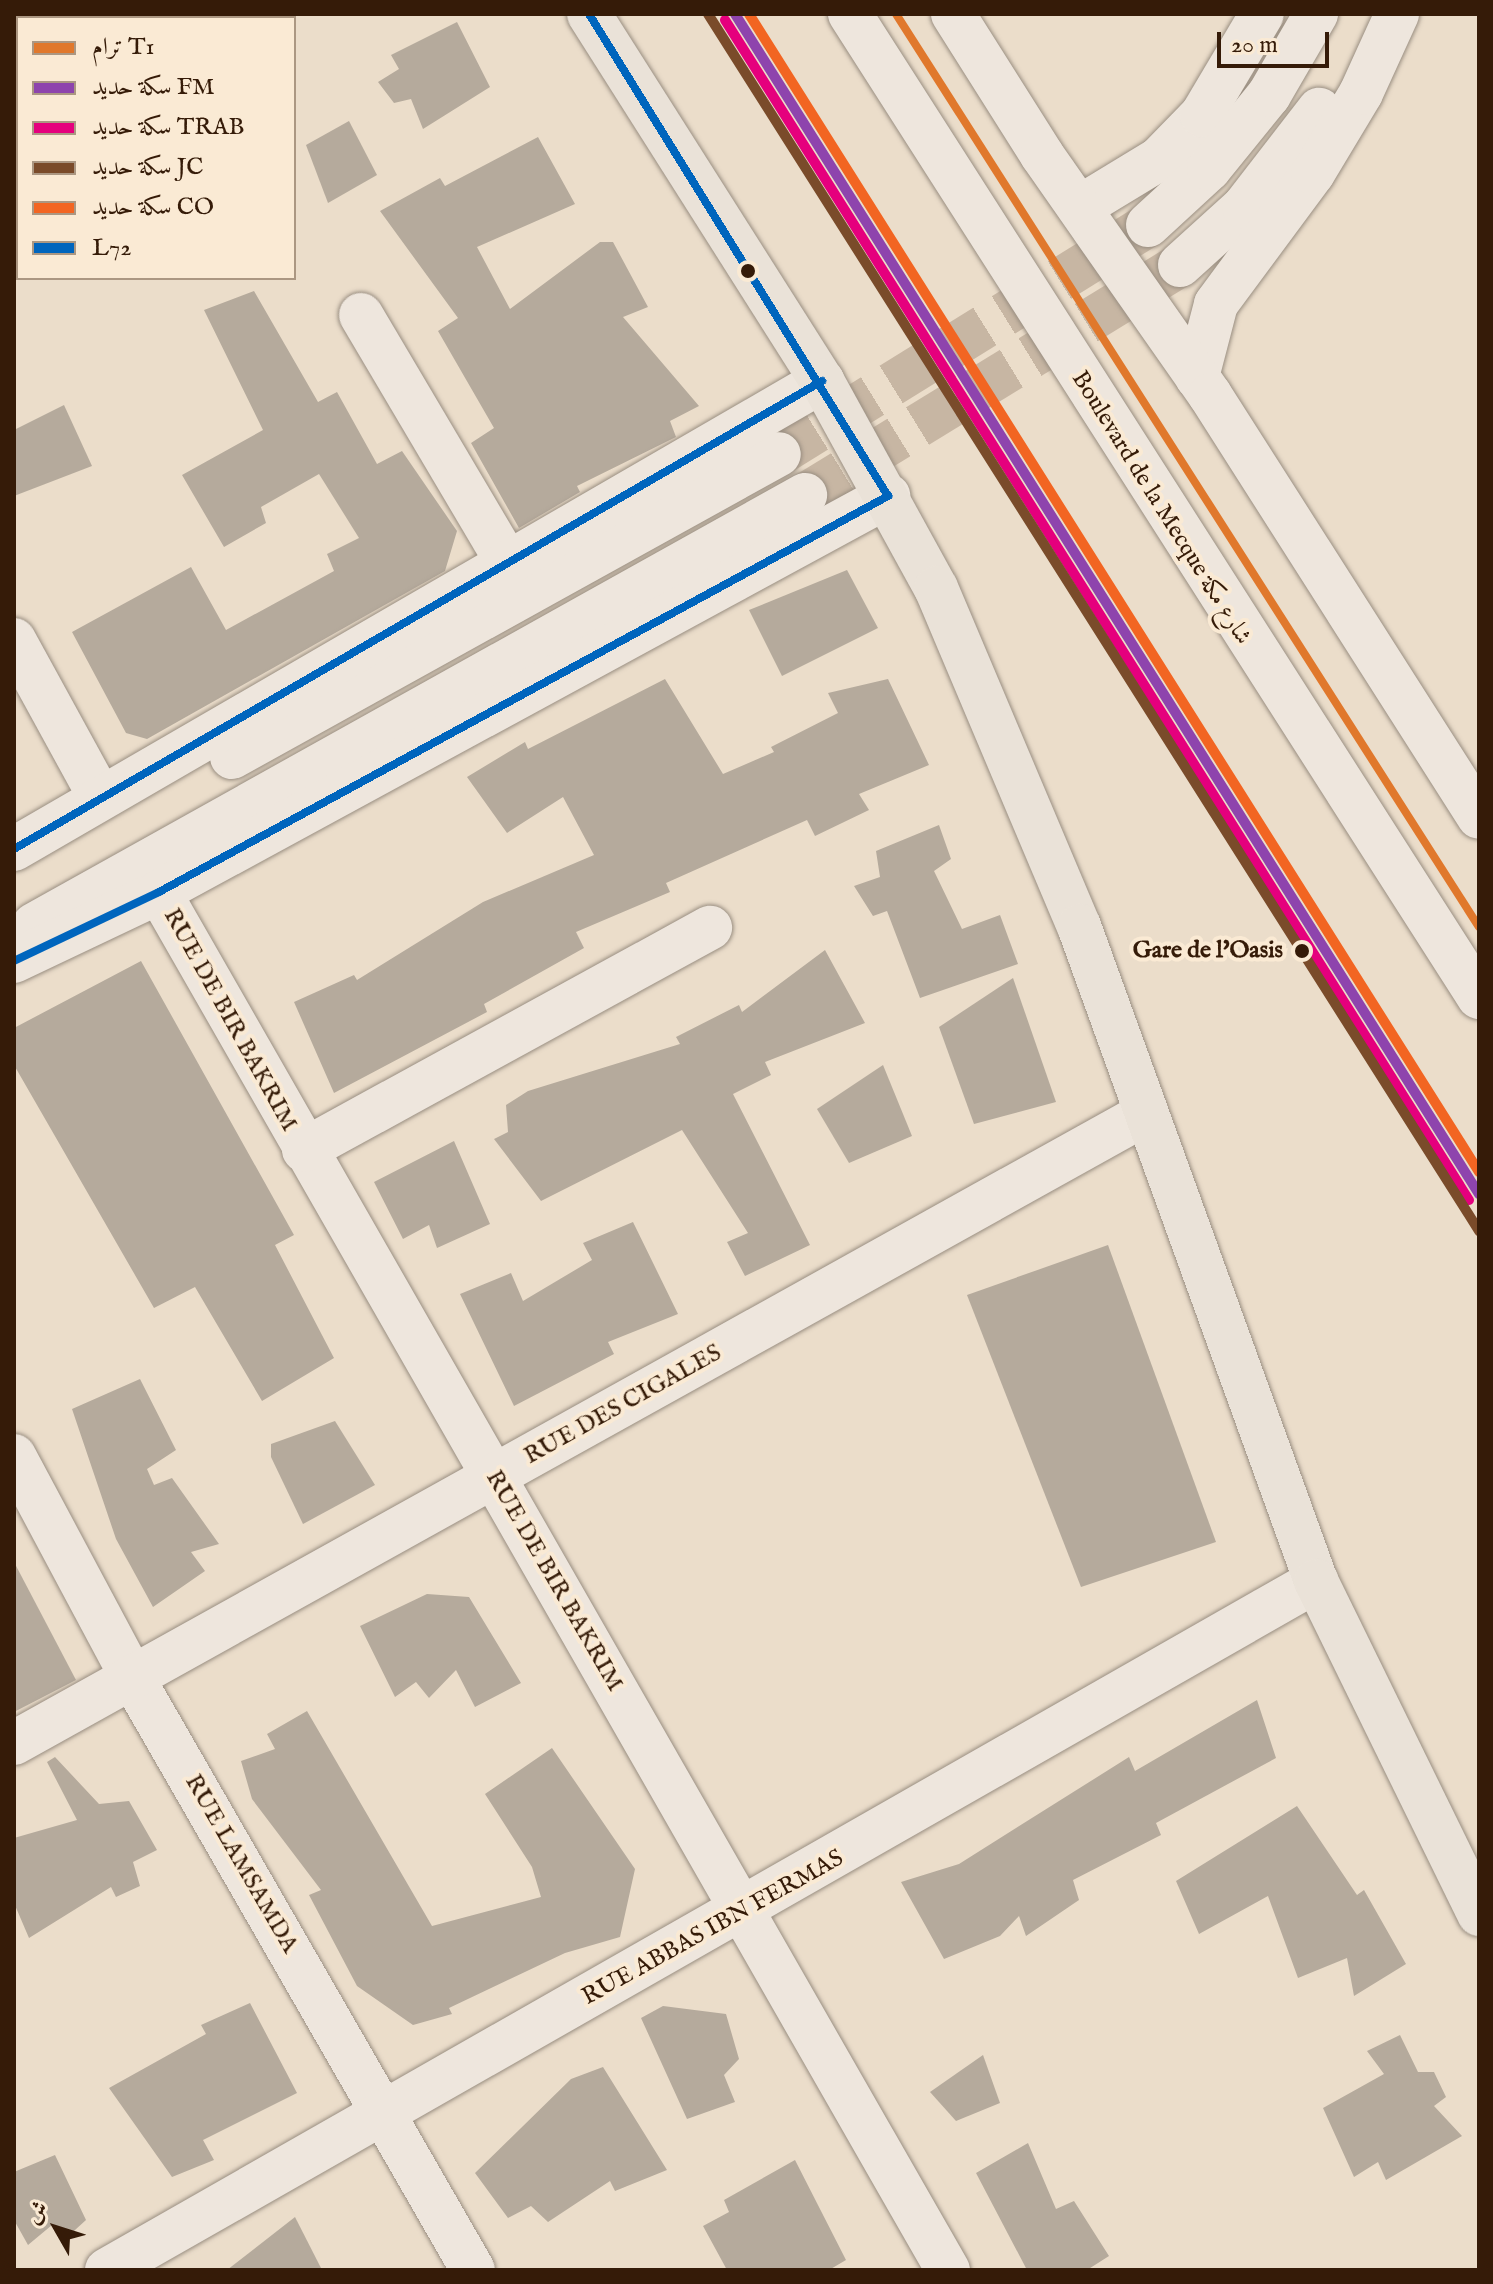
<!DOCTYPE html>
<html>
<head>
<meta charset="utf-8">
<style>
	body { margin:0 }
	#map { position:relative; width:1493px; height:2284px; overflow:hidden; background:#ebddca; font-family:"IM FELL English",Amiri,serif }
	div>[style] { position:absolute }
	.building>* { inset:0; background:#b5aa9c }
	.tertiary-tunnel>* { height:44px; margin-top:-22px; transform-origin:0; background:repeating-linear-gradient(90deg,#c7b6a3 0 44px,transparent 0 66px) }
	.roads { filter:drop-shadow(0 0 2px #998e81) drop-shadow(0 0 2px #998e81) }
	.minor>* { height:44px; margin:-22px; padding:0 22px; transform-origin:22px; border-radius:22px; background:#eee6dd }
	.tertiary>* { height:44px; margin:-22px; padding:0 22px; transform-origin:22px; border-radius:22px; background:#eee6dd }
	.secondary>* { height:44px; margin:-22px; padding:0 22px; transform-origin:22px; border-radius:22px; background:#eee6dd }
	.primary>* { height:44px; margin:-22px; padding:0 22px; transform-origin:22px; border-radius:22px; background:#eae2d8 }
	.bus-1>* { height:8px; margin:-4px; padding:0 4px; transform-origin:4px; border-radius:4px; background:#0065bd }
	.rail-1>* { height:10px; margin:-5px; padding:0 5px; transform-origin:5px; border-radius:5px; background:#8e44ad }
	.rail-2>* { height:10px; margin:-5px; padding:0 5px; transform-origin:5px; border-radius:5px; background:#e5007d }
	.rail-3>* { height:10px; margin:-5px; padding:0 5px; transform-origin:5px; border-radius:5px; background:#7a4b2a }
	.rail-4>* { height:10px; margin:-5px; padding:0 5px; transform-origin:5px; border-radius:5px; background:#f26522 }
	.tram-1>* { height:8px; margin:-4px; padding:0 4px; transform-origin:4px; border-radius:4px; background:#e0782c }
	.dots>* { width:22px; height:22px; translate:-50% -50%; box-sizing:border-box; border:4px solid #faead4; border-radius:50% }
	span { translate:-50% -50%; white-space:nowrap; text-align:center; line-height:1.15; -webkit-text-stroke:8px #faead4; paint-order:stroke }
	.street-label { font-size:24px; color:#351b08 }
	.stop-label { font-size:24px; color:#351b08; font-weight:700 }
	.right { translate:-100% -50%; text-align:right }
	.frame { position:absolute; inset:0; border:16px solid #351b08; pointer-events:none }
	.legend { position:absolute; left:16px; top:16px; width:280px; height:264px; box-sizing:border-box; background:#faead4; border:2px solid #ab9782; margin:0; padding:10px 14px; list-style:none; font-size:24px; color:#351b08 }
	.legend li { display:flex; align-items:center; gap:16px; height:40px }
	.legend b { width:40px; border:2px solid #ab9782 }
	.north { position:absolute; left:16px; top:2188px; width:80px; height:80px; -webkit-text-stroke:6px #faead4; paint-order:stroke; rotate:309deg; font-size:22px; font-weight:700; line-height:32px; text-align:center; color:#351b08 }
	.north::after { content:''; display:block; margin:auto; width:28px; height:36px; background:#351b08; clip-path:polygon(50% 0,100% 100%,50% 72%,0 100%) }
	.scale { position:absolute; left:1217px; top:32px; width:112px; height:36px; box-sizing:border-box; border:4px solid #351b08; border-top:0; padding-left:10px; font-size:24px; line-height:28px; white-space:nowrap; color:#351b08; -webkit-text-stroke:6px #faead4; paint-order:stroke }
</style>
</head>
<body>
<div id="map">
	<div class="building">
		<div style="clip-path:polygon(457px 22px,490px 87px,423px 129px,411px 99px,394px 103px,378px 82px,399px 69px,391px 55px)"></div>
		<div style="clip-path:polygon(349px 121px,377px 175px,328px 203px,306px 145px)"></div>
		<div style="clip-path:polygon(538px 137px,575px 204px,477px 247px,510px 309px,600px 242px,613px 242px,648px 307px,623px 317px,699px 406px,670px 421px,676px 437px,577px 486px,580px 492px,519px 528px,471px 443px,494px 428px,438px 331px,458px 318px,380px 211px,440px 178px,445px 186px)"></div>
		<div style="clip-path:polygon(254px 291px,318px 402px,337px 392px,377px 464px,402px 451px,457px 531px,445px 571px,147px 739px,126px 733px,72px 632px,191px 567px,226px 630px,334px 571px,327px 554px,359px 538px,319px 474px,261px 507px,266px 523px,224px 547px,182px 475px,263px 430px,204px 310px)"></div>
		<div style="clip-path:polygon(64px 405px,92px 466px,14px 496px,14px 430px)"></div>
		<div style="clip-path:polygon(847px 570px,878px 628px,782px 676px,749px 610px)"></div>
		<div style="clip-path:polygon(665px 679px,723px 774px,774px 752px,771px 747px,838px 713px,828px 693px,888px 679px,929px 765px,859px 794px,869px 810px,815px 836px,807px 820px,666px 883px,670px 892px,576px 932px,584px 948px,484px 1004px,487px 1012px,334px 1093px,294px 1002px,354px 975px,357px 980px,483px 902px,594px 855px,563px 797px,507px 833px,467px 777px,525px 742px,528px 749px)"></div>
		<div style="clip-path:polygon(939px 825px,951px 859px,934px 871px,962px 929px,1000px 915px,1018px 964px,920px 998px,887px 911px,873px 916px,854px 886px,880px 877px,876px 851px)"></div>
		<div style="clip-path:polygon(825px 950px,865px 1023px,765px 1062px,771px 1075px,733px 1094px,810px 1245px,745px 1276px,727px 1242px,748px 1233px,682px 1130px,541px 1201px,494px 1139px,508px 1132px,506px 1105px,528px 1091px,680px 1044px,676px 1037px,739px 1005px,742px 1012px)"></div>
		<div style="clip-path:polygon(141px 961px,294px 1235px,275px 1245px,334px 1358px,262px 1401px,195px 1287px,154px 1308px,14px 1065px,14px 1028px)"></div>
		<div style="clip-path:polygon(1013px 978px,1056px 1102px,974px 1124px,939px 1027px)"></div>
		<div style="clip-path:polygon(883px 1065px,912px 1136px,849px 1163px,817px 1109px)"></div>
		<div style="clip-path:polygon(454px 1141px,490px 1224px,437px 1248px,429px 1225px,403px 1239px,374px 1182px)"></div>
		<div style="clip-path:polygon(633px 1222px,678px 1314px,608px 1342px,614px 1354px,514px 1406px,460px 1294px,511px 1273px,523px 1301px,592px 1260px,583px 1243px)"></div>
		<div style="clip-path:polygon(1108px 1245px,1216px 1542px,1081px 1587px,967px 1295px)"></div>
		<div style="clip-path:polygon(140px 1379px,176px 1450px,147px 1469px,154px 1485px,172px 1478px,219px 1544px,191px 1552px,205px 1571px,153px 1607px,116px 1539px,72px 1409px)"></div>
		<div style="clip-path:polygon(335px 1421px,375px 1485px,303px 1524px,271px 1457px,271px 1444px)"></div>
		<div style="clip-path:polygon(14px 1562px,76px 1680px,14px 1712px)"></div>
		<div style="clip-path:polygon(427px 1594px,469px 1597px,521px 1683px,475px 1707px,456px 1670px,429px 1698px,416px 1682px,395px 1697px,360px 1626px)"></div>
		<div style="clip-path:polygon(1257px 1700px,1276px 1758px,1156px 1823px,1161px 1835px,1073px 1880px,1079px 1900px,1026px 1936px,1019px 1916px,1000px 1936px,944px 1959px,901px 1882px,959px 1864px,1129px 1757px,1135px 1771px)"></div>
		<div style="clip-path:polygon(307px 1711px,432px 1926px,541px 1897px,532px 1867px,485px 1794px,552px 1748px,635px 1869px,620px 1937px,565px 1953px,449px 2008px,452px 2014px,413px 2025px,357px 1986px,309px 1895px,321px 1890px,252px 1799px,241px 1761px,275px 1749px,267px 1734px)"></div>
		<div style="clip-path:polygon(55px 1757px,99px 1804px,129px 1801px,157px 1850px,133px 1862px,140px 1886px,116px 1897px,111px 1887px,29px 1938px,14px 1903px,14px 1838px,77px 1820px,47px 1762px)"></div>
		<div style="clip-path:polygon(1297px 1806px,1357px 1895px,1364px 1890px,1406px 1964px,1354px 1996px,1347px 1958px,1298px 1978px,1268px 1896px,1199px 1934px,1176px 1881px)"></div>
		<div style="clip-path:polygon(250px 2003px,297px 2093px,203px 2140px,214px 2160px,172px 2177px,109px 2088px,206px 2034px,201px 2025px)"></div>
		<div style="clip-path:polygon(663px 2006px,726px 2014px,739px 2059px,724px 2075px,735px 2102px,687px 2119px,641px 2018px)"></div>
		<div style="clip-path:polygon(1400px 2035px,1418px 2072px,1434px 2072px,1446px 2097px,1434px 2106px,1462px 2136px,1386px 2180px,1378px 2162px,1354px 2177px,1323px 2108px,1384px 2074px,1367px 2051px)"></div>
		<div style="clip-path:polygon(983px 2055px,1000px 2103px,956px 2121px,930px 2092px)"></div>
		<div style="clip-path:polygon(603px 2067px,667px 2170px,615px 2191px,610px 2181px,548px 2222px,531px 2206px,508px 2218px,475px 2173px,571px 2079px)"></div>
		<div style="clip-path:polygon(1028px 2143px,1056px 2209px,1074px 2201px,1109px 2256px,1087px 2270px,1027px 2270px,976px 2173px)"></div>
		<div style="clip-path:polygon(55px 2155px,86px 2220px,64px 2240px,52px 2225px,28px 2245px,14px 2220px,14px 2172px)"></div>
		<div style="clip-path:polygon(795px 2160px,846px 2260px,829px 2270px,727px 2270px,703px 2226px,729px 2212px,724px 2200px)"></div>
		<div style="clip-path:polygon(295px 2217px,322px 2270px,227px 2270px)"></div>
	</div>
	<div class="tertiary-tunnel">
		<div style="left:779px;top:454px;width:434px;rotate:-31.8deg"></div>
		<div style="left:805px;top:495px;width:440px;rotate:-31.5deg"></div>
	</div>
	<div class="roads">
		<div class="minor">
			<div style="left:22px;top:18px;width:8px;rotate:-30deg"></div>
			<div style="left:361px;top:315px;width:291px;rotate:59.4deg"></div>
			<div style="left:14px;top:640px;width:179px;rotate:61.3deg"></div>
			<div style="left:159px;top:892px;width:1588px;rotate:60.21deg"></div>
			<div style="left:304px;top:1150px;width:463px;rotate:-28.7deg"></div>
			<div style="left:14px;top:1456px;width:251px;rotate:61.9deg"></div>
			<div style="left:132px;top:1677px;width:684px;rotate:60.1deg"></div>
			<div style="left:14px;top:1743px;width:1296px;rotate:-29.08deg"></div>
			<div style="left:107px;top:2270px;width:1392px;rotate:-29.68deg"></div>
		</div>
		<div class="tertiary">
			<div style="left:1080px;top:207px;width:92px;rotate:-31.3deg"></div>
			<div style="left:1159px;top:159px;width:62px;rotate:-45.7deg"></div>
			<div style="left:1202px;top:115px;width:117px;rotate:-59.3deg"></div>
			<div style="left:1148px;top:225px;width:83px;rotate:-42.6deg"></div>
			<div style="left:1209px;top:169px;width:95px;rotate:-51deg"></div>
			<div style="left:1269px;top:95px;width:94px;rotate:-59.9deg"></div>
			<div style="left:1180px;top:265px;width:86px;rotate:-42.2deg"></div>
			<div style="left:1244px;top:207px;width:123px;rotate:-52.3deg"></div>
			<div style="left:1197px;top:377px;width:75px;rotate:-75.4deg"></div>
			<div style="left:1216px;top:304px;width:163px;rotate:-53.5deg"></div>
			<div style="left:1313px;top:173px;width:93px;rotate:-59deg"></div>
			<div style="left:1361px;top:93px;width:87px;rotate:-65.5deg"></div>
			<div style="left:232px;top:757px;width:625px;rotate:-28.98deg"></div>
			<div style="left:14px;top:849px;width:934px;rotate:-30.08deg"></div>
			<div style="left:34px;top:925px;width:883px;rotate:-29.15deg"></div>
			<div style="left:14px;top:961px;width:161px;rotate:-25.4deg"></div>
			<div style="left:159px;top:892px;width:830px;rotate:-28.51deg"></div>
		</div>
		<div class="secondary">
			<div style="left:850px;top:14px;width:1167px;rotate:57.39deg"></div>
			<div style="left:953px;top:14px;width:167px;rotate:57.7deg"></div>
			<div style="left:1042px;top:155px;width:293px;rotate:55deg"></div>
			<div style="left:1210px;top:395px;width:500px;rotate:57.48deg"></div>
		</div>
		<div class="primary">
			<div style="left:589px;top:14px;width:435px;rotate:57.6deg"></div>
			<div style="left:822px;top:381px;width:236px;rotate:61.2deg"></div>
			<div style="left:936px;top:588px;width:367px;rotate:67.1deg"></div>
			<div style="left:1079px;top:926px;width:697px;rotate:70.11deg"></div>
			<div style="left:1316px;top:1581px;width:371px;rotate:63.9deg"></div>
		</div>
	</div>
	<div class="bus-1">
		<div style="left:14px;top:849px;width:934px;rotate:-30.08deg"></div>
		<div style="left:14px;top:961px;width:161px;rotate:-25.4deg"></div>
		<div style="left:159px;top:892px;width:830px;rotate:-28.51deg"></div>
		<div style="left:888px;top:496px;width:567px;rotate:-121.81deg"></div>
	</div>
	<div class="rail-1">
		<div style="left:735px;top:14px;width:1395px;rotate:57.77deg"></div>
	</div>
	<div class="rail-2">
		<div style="left:725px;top:20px;width:1395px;rotate:57.77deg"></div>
	</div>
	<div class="rail-3">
		<div style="left:708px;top:14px;width:1441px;rotate:57.64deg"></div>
	</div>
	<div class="rail-4">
		<div style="left:749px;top:14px;width:1369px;rotate:57.77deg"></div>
	</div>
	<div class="tram-1">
		<div style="left:896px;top:14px;width:1083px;rotate:57.44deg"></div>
	</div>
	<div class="dots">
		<div style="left:748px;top:271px;background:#351b08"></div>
		<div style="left:1302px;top:951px;background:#351b08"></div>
	</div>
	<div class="street-label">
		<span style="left:1161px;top:508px;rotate:58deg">Boulevard de la Mecque شارع مكة</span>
		<span style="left:230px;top:1020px;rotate:61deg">RUE DE BIR BAKRIM</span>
		<span style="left:623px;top:1405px;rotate:-29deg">RUE DES CIGALES</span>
		<span style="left:554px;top:1581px;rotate:60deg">RUE DE BIR BAKRIM</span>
		<span style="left:241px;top:1864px;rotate:60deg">RUE LAMSAMDA</span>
		<span style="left:713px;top:1928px;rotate:-29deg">RUE ABBAS IBN FERMAS</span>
	</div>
	<div class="stop-label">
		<span class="right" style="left:1283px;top:951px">Gare de l'Oasis</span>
	</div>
	<div class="frame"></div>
	<ul class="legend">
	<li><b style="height:10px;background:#e0782c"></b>ترام T1</li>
	<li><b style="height:10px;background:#8e44ad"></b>سكة حديد FM</li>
	<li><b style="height:10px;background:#e5007d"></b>سكة حديد TRAB</li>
	<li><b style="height:10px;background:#7a4b2a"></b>سكة حديد JC</li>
	<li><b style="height:10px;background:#f26522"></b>سكة حديد CO</li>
	<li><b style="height:10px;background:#0065bd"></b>L72</li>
	</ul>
	<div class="north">ش</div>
	<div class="scale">20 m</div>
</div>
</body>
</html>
